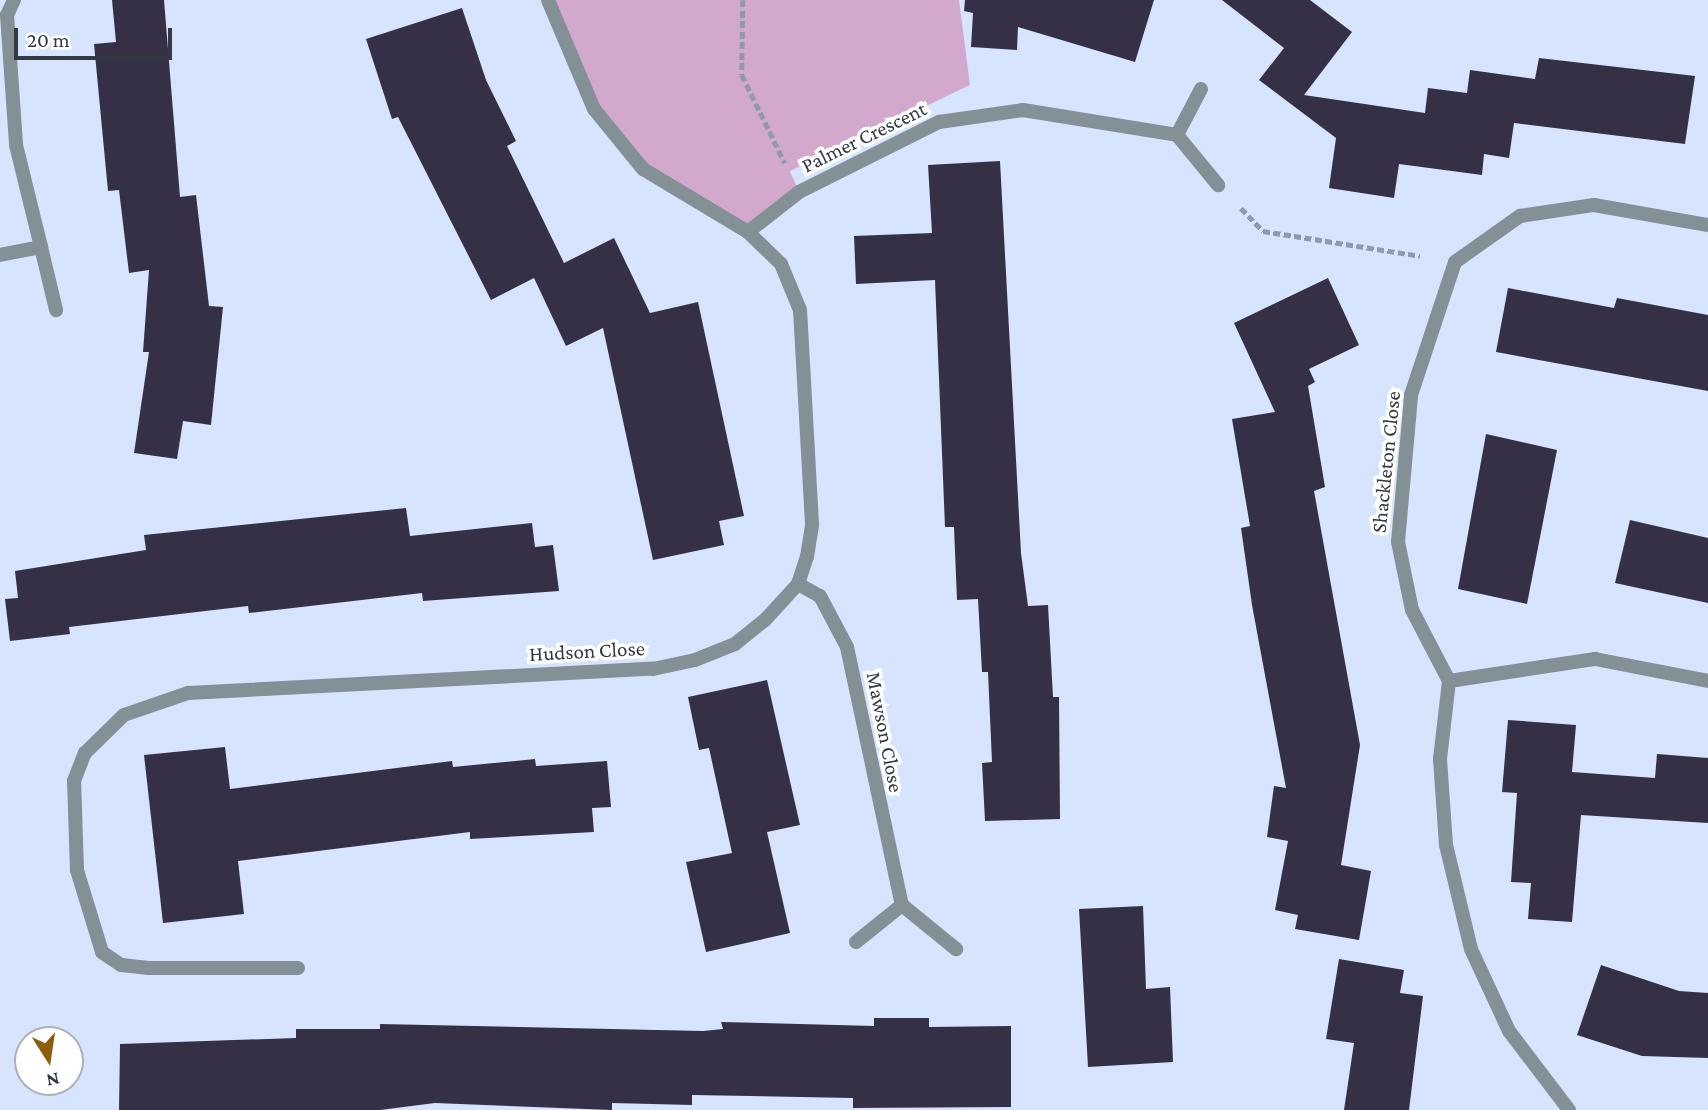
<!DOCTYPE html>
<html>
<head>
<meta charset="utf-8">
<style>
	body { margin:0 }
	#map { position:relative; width:1708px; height:1110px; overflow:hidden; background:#d6e4fe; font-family:"Crimson Pro",serif }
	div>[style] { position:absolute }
	.green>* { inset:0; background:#d2a9cd }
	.building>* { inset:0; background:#363046 }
	.path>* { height:4.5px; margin-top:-2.25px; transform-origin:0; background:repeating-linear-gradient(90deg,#8f99ac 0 7px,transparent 0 10.5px) }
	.street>* { height:14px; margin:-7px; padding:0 7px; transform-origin:7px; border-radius:7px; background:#839096 }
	span { translate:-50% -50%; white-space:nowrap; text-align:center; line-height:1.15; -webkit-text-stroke:7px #fff; paint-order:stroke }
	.street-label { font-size:21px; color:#333943 }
	.north { position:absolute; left:14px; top:1026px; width:70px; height:70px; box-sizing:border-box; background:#fff; border:2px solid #adb0b4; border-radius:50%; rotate:168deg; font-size:19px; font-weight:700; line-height:28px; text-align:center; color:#333943 }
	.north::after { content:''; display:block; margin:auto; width:24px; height:32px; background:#8e5d08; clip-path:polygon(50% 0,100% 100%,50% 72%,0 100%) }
	.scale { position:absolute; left:14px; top:28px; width:158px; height:32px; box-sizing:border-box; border:4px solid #333943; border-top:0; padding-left:9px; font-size:21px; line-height:24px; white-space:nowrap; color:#333943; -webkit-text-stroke:5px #fff; paint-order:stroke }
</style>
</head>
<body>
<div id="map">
	<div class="green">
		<div style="clip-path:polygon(548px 0,959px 0,970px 85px,790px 171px,799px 192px,748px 232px,643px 169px,594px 109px)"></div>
	</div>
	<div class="building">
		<div style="clip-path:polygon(112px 0,164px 0,180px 197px,196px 195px,209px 306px,223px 307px,211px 425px,183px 421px,177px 459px,134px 453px,149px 352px,143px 352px,149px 270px,129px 273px,119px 190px,108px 191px,94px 44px,116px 42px)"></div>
		<div style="clip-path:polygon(965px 0,1154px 0,1135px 62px,1018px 27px,1017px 50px,971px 47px,973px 13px,964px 11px)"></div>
		<div style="clip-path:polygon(1222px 0,1310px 0,1352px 32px,1304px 95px,1425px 113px,1428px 88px,1467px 93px,1470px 70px,1535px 79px,1539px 58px,1695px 76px,1685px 144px,1514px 123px,1509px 158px,1484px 154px,1482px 175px,1399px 164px,1394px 198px,1329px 188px,1336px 138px,1259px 80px,1284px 48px)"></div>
		<div style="clip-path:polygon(462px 8px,486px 80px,516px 141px,507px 146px,564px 263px,614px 238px,650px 313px,698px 302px,744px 516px,719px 521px,724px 545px,653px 560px,603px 328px,566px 346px,534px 278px,491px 300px,398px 117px,392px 119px,366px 39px)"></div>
		<div style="clip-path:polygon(1000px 161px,1021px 553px,1028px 606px,1048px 605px,1053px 697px,1059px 697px,1060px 819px,985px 821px,982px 763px,992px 762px,988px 672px,982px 672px,978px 599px,957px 600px,954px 527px,945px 527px,935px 280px,856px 284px,854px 236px,932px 233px,928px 165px)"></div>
		<div style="clip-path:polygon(1328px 278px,1359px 345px,1309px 369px,1315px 382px,1308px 386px,1325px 487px,1314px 491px,1360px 745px,1341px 865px,1371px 871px,1359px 940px,1295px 929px,1298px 915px,1275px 910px,1288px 841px,1267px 837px,1274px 786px,1286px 788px,1252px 605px,1241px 528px,1250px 526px,1232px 419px,1275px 412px,1234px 323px)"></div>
		<div style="clip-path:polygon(1508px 288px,1614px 308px,1617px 298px,1708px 315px,1708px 391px,1496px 352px)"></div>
		<div style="clip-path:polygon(1486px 434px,1557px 450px,1527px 604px,1458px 589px)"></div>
		<div style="clip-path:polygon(406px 508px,410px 536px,532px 523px,535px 547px,553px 545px,559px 591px,423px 601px,422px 593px,249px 613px,248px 606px,69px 627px,70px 634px,10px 641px,5px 599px,18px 598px,15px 571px,146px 550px,144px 535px)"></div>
		<div style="clip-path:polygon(1630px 520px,1708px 538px,1708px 603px,1615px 583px)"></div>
		<div style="clip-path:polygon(767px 680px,800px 825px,767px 832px,790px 933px,706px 952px,686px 862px,732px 853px,709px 748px,699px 750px,688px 697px)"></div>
		<div style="clip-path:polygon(1508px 720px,1576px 725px,1572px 772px,1655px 778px,1657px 754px,1708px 758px,1708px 823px,1581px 815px,1572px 922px,1528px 919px,1531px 883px,1511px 882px,1517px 793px,1502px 792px)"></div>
		<div style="clip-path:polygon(225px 747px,230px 789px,452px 761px,453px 767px,535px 759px,536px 766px,607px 761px,611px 807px,592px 808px,594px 832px,470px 839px,470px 832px,238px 861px,244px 914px,163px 923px,144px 755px)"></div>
		<div style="clip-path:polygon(1143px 906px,1146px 989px,1170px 987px,1173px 1062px,1088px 1067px,1079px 909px)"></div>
		<div style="clip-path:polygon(1339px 959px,1404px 970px,1400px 993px,1423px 996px,1409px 1110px,1344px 1110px,1354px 1043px,1326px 1039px)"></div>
		<div style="clip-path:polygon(1601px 965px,1679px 991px,1708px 993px,1708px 1058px,1642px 1056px,1577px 1035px)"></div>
		<div style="clip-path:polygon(874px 1018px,929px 1018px,929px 1027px,1011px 1026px,1011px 1107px,853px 1108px,853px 1098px,692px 1095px,692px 1105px,612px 1103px,612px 1110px,435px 1103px,380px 1110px,119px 1110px,120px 1044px,296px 1038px,296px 1029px,380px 1029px,380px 1024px,703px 1031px,723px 1029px,721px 1022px,874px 1026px)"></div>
	</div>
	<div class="path">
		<div style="left:743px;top:0;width:75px;rotate:90.8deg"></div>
		<div style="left:742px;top:75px;width:98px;rotate:64deg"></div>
		<div style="left:1241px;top:208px;width:32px;rotate:46deg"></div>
		<div style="left:1263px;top:231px;width:159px;rotate:9deg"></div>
	</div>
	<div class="street">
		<div style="left:14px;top:0;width:17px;rotate:115deg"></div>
		<div style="left:7px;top:15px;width:130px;rotate:86deg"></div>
		<div style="left:16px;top:145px;width:105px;rotate:76.2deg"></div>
		<div style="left:1201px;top:89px;width:52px;rotate:117.6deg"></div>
		<div style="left:1177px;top:135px;width:65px;rotate:50.6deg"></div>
		<div style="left:748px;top:232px;width:65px;rotate:-38.1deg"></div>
		<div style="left:799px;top:192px;width:157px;rotate:-26.6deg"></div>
		<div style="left:939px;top:122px;width:85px;rotate:-8.1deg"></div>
		<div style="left:1023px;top:110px;width:156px;rotate:9.2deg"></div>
		<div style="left:0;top:255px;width:42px;rotate:-11deg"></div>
		<div style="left:41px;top:247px;width:65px;rotate:76.6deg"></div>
		<div style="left:798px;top:584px;width:25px;rotate:29deg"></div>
		<div style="left:820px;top:596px;width:58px;rotate:62.1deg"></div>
		<div style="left:847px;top:647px;width:264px;rotate:78deg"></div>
		<div style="left:902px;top:905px;width:70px;rotate:39.2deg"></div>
		<div style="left:1449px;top:681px;width:148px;rotate:-8.6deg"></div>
		<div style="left:1595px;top:659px;width:115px;rotate:11deg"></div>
		<div style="left:856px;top:942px;width:59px;rotate:-38.8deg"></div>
		<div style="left:298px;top:968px;width:149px;rotate:180deg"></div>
		<div style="left:149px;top:968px;width:28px;rotate:-174deg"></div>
		<div style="left:121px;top:965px;width:23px;rotate:-146deg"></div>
		<div style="left:102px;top:952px;width:86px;rotate:-107deg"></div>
		<div style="left:77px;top:870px;width:89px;rotate:-91.9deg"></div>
		<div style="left:74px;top:781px;width:30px;rotate:-69deg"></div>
		<div style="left:85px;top:753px;width:54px;rotate:-44.3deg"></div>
		<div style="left:124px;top:715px;width:68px;rotate:-19deg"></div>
		<div style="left:188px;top:693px;width:466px;rotate:-3deg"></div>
		<div style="left:653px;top:669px;width:43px;rotate:-12.1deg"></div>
		<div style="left:695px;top:660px;width:43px;rotate:-21.8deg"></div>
		<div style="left:735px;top:644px;width:38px;rotate:-39deg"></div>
		<div style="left:765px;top:620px;width:49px;rotate:-47.5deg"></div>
		<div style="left:798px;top:584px;width:28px;rotate:-72deg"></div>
		<div style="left:807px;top:557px;width:33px;rotate:-81deg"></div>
		<div style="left:812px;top:524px;width:214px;rotate:-93.2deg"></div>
		<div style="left:800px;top:310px;width:50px;rotate:-112.4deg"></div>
		<div style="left:781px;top:264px;width:46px;rotate:-135.9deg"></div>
		<div style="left:748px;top:232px;width:122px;rotate:-149deg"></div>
		<div style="left:643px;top:169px;width:77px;rotate:-129.2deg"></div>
		<div style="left:594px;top:109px;width:118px;rotate:-112.9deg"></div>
		<div style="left:1569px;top:1110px;width:99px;rotate:-127.2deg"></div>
		<div style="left:1509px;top:1031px;width:90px;rotate:-114.9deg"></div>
		<div style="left:1471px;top:949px;width:107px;rotate:-103.5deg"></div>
		<div style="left:1446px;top:845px;width:86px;rotate:-94deg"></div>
		<div style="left:1440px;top:759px;width:79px;rotate:-83.4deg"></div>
		<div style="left:1449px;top:681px;width:80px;rotate:-117.5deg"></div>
		<div style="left:1412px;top:610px;width:69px;rotate:-101.6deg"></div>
		<div style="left:1398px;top:542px;width:148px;rotate:-84.9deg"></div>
		<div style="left:1411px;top:395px;width:140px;rotate:-71.7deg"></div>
		<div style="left:1455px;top:262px;width:80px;rotate:-35.3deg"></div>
		<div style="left:1520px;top:216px;width:75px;rotate:-8.5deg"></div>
		<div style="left:1594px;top:205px;width:116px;rotate:10deg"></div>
	</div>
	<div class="street-label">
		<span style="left:864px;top:137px;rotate:-26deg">Palmer Crescent</span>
		<span style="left:1386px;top:462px;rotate:-84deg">Shackleton Close</span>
		<span style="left:587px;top:651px;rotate:-3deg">Hudson Close</span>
		<span style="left:885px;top:732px;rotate:79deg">Mawson Close</span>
	</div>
	<div class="north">N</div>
	<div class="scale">20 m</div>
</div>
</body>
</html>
